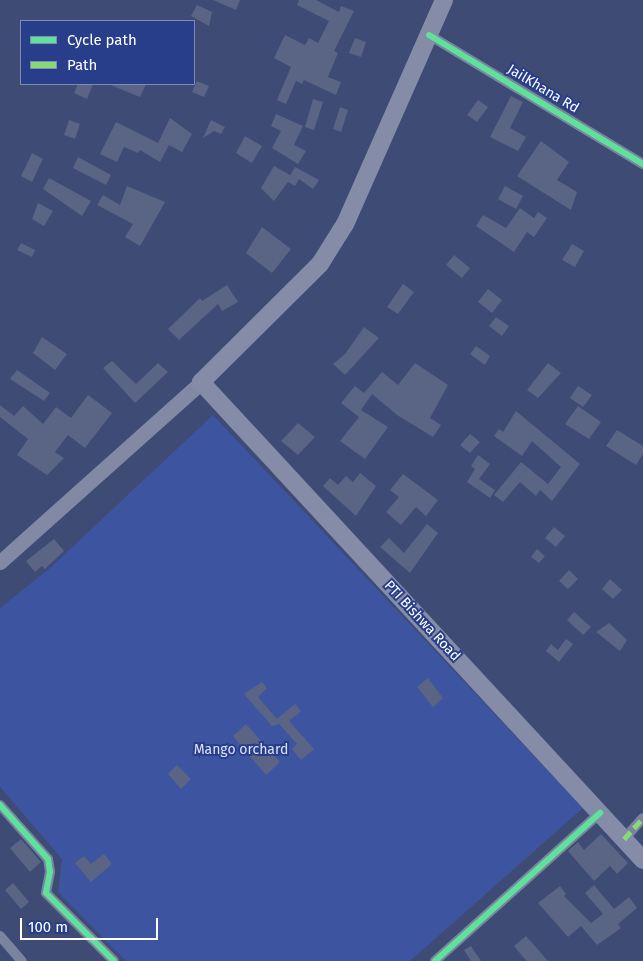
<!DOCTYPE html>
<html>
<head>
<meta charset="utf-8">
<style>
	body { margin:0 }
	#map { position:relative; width:643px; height:961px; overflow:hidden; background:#3e4b75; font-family:"Fira Sans",sans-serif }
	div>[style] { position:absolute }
	.green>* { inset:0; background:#3d55a0 }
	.building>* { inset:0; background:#5a6485 }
	.minor>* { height:10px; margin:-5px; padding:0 5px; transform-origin:5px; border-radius:5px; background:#7a84a1 }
	.secondary>* { height:15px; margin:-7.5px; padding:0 7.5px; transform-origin:7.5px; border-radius:7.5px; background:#8189a5 }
	.trunk>* { height:18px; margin:-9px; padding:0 9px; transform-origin:9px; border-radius:9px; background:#848ca8 }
	.quiet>* { height:5px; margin-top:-2.5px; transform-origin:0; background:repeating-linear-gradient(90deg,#86db77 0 10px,transparent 0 15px) }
	.cycleway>* { height:6px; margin:-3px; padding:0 3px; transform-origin:3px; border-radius:3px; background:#60e19b }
	span { translate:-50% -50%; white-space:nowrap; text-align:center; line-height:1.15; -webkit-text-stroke:4px #283e8b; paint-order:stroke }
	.street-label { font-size:14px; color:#fff }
	.park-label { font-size:14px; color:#dbe1f7 }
	.legend { position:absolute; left:20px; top:20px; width:175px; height:65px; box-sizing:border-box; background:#283e8b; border:1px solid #7e8bb9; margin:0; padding:6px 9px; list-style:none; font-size:15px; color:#fff }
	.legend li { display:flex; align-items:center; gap:10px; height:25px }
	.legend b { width:25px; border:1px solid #7e8bb9 }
	.scale { position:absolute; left:20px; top:918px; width:138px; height:22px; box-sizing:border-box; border:2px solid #fff; border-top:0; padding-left:6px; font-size:15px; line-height:18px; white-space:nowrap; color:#fff; -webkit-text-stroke:4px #283e8b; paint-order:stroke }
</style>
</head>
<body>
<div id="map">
	<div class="green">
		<div style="clip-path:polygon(213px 415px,583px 808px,410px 961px,126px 961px,58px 892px,62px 859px,0 787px,0 608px,50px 568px)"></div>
	</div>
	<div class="building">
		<div style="clip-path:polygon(213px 0,240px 0,236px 10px)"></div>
		<div style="clip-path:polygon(299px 0,316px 0,339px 12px,341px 6px,354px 11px,334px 51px,338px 53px,328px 77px,341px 82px,336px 95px,304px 80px,302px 84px,296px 81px,286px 104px,277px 100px,291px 67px,274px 58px,285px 35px,305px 45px,309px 38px,318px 43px,329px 21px,297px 5px)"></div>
		<div style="clip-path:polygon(197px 5px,212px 12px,209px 26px,191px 16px)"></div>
		<div style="clip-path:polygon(355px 38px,366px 42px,361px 57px,349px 53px)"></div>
		<div style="clip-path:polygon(197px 81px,209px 86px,204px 97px,192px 92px)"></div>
		<div style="clip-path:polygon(78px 84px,93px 84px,87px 99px,74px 93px)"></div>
		<div style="clip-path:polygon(108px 84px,146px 84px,140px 97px)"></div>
		<div style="clip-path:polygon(511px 96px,523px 102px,510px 128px,526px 137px,518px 151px,490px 137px)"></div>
		<div style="clip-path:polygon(313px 99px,323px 102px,314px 130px,305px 127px)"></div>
		<div style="clip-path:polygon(478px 100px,488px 107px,477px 122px,467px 115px)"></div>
		<div style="clip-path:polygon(340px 107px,348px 110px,341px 132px,333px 129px)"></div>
		<div style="clip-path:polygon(276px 114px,303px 126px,294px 145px,306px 151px,298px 164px,272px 148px,281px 131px,271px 126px)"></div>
		<div style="clip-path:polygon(170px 118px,192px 134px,182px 152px,169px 145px,160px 162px,140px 150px,138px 153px,124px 147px,117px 162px,100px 154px,116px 122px,158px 143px)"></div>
		<div style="clip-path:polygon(69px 120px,80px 124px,75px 139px,64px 135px)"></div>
		<div style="clip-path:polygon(211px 120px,225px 127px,221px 134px,214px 131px,203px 138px)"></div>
		<div style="clip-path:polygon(245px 136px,262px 146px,252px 163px,236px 153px)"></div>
		<div style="clip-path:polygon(541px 141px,569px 162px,557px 180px,577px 192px,571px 210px,517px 176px)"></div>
		<div style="clip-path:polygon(32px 153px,43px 159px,32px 182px,21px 176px)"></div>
		<div style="clip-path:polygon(78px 157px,111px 175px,106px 185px,73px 168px)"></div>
		<div style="clip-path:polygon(274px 166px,290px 175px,295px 167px,319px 180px,313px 189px,299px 179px,295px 186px,288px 182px,274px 201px,261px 188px)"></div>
		<div style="clip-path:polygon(49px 178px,91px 201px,82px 216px,43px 189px)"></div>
		<div style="clip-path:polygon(127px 186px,165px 202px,140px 246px,125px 237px,133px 224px,97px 205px,103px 195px,120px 205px)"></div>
		<div style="clip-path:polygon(505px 186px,523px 196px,516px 209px,498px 199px)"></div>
		<div style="clip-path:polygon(38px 203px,53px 211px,44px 226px,32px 219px)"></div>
		<div style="clip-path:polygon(520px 208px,534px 218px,538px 212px,547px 218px,534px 237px,527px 232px,514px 252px,476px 226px,483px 215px,506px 228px)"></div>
		<div style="clip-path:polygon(262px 227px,291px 249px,272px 273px,246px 253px)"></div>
		<div style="clip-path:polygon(21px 243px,35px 250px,32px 257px,17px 250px)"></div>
		<div style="clip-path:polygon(572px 244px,584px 251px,575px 267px,562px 260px)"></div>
		<div style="clip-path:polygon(454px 255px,470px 268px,462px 278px,446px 265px)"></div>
		<div style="clip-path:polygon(403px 284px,414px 292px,398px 314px,387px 307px)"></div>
		<div style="clip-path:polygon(227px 285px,238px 302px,222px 311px,218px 304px,179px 340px,168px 329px,200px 298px,202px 301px)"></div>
		<div style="clip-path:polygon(488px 289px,502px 300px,492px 313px,478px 302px)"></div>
		<div style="clip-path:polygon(496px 317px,509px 326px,502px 336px,489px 326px)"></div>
		<div style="clip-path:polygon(364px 327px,379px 338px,345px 375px,333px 364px,345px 354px)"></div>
		<div style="clip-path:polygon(42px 337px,67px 354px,55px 370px,33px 353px)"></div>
		<div style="clip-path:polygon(476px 346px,490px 356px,485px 365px,470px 354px)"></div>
		<div style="clip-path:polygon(112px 361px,136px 384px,158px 363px,168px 372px,135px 403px,103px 368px)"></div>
		<div style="clip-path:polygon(415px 363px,448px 385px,430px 418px,441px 425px,433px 437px,397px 415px,372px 394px,361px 410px,388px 427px,365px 459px,340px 441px,359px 417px,341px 403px,355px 386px,364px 393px,382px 372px,398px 385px)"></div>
		<div style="clip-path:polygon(548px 363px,561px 373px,538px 398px,527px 390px)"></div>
		<div style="clip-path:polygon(17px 370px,50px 393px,44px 401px,10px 379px)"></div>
		<div style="clip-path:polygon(578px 386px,592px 395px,583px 407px,570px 398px)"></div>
		<div style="clip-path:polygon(88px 395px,112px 413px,85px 448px,68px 435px,55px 452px,64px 458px,47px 475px,17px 455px,28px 439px,0 417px,0 405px,14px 416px,23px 406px,43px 424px,56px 407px,71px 418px)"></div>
		<div style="clip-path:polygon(578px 406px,601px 422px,589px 439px,565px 424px)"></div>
		<div style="clip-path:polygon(516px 411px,580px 464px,552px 501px,540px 490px,536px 496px,520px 482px,503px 502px,494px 495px,521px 462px,548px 484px,561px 467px,532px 441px,522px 456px,494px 436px,499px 429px,503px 432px)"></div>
		<div style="clip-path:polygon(298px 423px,315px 437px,298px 455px,281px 441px)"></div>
		<div style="clip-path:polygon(617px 430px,643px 446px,643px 454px,636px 465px,606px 446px)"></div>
		<div style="clip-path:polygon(470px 434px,480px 442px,470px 453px,460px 445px)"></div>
		<div style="clip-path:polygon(478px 455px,490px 464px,479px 479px,495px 490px,490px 498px,467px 482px,475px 469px,471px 466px)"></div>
		<div style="clip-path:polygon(360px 473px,376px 486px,356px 516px,323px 486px,330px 478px,338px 485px,346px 476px,353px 482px)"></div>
		<div style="clip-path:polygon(403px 474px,438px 500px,426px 516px,416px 507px,401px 525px,386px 512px,399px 497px,390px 490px)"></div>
		<div style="clip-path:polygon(427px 524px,438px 533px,410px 573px,380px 547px,389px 538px,404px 553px)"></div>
		<div style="clip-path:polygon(554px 527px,565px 536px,556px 547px,545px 538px)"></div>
		<div style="clip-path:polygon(54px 539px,64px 551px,45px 569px,42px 566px,35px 572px,26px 561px)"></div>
		<div style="clip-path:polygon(537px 549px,545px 556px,539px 563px,531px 557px)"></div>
		<div style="clip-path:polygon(569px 570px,578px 579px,568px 589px,559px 581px)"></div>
		<div style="clip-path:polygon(610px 579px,622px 590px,613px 599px,602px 589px)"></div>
		<div style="clip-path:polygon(574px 612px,591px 627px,583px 635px,567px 620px)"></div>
		<div style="clip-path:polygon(609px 623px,627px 640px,620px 651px,596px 632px)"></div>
		<div style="clip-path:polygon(566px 639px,573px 644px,559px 662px,546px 651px,551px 644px,558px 650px)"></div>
		<div style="clip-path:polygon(428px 678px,443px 698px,433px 707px,417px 687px)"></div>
		<div style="clip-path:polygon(262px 682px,267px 688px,258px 697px,277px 719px,295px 704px,301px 711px,289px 721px,314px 749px,301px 760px,292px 749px,297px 744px,279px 724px,272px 726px,244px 694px)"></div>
		<div style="clip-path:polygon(246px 724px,280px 762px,266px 775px,233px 736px)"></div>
		<div style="clip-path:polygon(177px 765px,191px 779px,181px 789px,168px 774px)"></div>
		<div style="clip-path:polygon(601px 834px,628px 863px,617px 874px,610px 866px,594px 881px,568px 851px,578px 842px,584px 850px)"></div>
		<div style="clip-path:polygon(21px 839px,41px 862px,30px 872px,10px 848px)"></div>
		<div style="clip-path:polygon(104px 854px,112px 864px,91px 882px,75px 863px,84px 856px,91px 864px)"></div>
		<div style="clip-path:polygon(13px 883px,29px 902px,21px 909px,5px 890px)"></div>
		<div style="clip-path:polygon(594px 885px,614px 909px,629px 897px,637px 908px,618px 924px,621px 928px,597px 945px,581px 926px,568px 937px,538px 903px,560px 886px,566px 894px,564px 896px,591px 923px,603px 914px,585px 893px)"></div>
		<div style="clip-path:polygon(526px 936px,533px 944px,548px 961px,527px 961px,523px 957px,514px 946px)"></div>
		<div style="clip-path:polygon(471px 946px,481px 961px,471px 961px,464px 950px)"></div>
	</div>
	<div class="minor">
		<div style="left:429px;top:35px;width:250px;rotate:31.1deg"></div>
		<div style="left:0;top:805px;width:72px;rotate:48.4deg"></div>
		<div style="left:48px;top:859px;width:13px;rotate:81deg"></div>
		<div style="left:50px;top:872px;width:21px;rotate:101deg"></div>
		<div style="left:46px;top:893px;width:96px;rotate:45deg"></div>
		<div style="left:624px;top:839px;width:28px;rotate:-48deg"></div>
		<div style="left:0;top:936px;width:33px;rotate:49deg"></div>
		<div style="left:435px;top:961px;width:222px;rotate:-41.9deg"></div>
	</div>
	<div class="secondary">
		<div style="left:0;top:562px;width:270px;rotate:-41.8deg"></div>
	</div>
	<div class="trunk">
		<div style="left:444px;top:0;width:245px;rotate:113.8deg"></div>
		<div style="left:345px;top:224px;width:47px;rotate:122deg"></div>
		<div style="left:320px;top:264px;width:168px;rotate:135.2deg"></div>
		<div style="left:201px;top:382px;width:651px;rotate:47.24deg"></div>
	</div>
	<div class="quiet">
		<div style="left:624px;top:839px;width:28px;rotate:-48deg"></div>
	</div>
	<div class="cycleway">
		<div style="left:429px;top:35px;width:250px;rotate:31.1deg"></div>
		<div style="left:0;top:805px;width:72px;rotate:48.4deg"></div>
		<div style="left:48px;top:859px;width:13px;rotate:81deg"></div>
		<div style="left:50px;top:872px;width:21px;rotate:101deg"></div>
		<div style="left:46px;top:893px;width:96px;rotate:45deg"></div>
		<div style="left:435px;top:961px;width:222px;rotate:-41.9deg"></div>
	</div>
	<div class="street-label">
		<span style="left:543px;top:89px;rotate:31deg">JailKhana Rd</span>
		<span style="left:422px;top:621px;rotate:47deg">PTI Bishwa Road</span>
	</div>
	<div class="park-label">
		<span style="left:241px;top:750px">Mango orchard</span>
	</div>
	<ul class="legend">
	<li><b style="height:6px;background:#60e19b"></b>Cycle path</li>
	<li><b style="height:6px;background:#86db77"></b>Path</li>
	</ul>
	<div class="scale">100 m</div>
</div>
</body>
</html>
